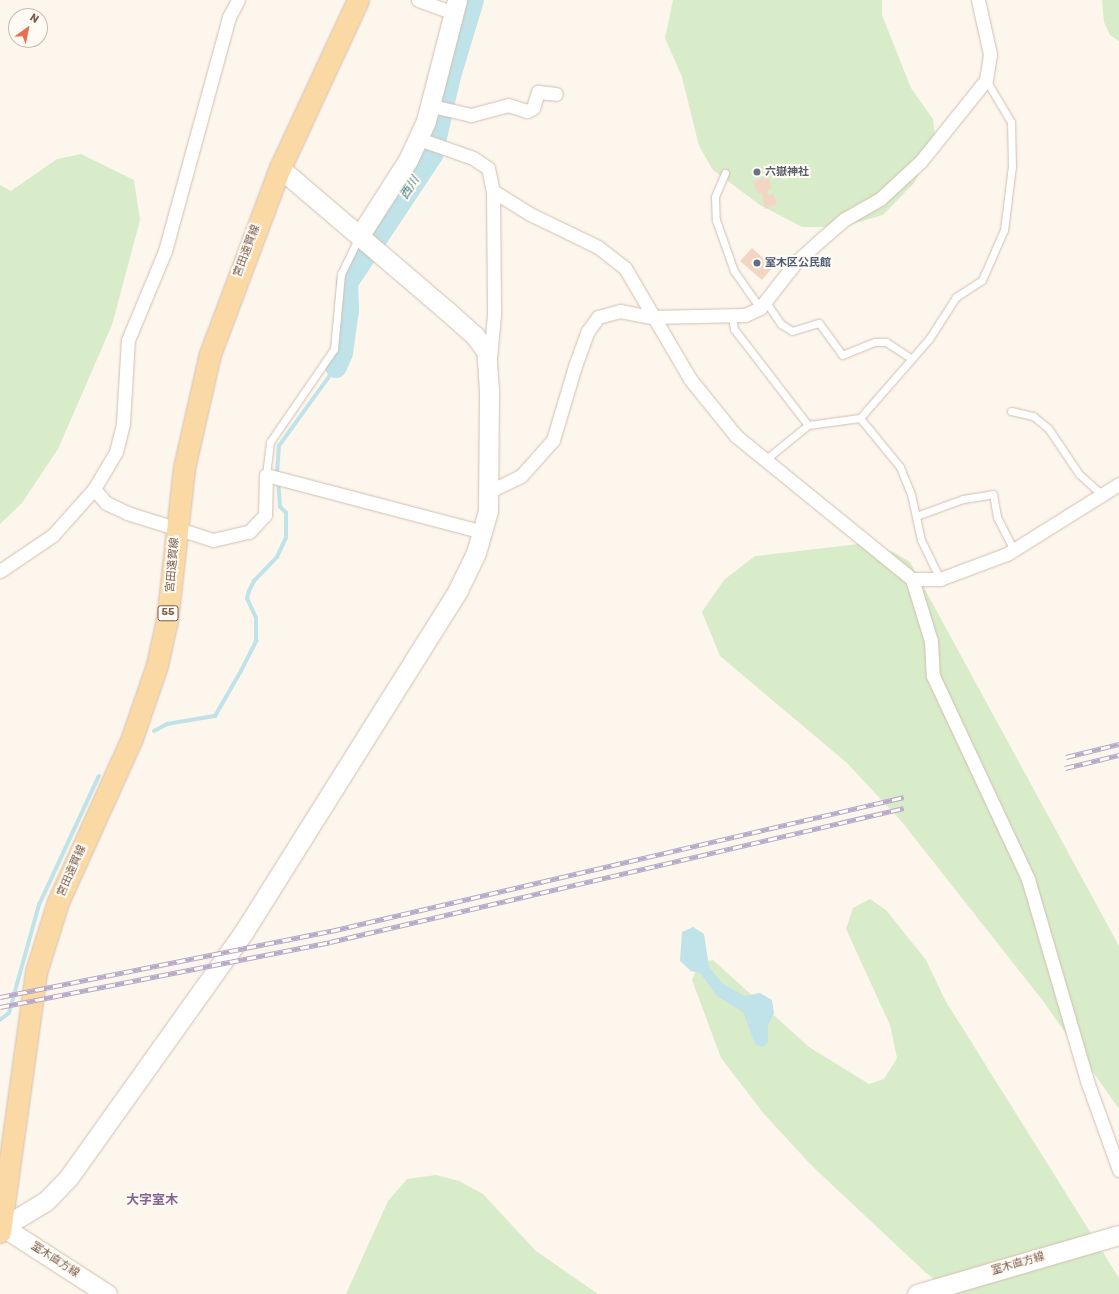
<!DOCTYPE html>
<html>
<head>
<meta charset="utf-8">
<style>
	body { margin:0 }
	#map { position:relative; width:1119px; height:1294px; overflow:hidden; background:#fdf6ec; font-family:Rubik,"Noto Sans JP",sans-serif }
	div>[style] { position:absolute }
	.green>* { inset:0; background:#d8ecc9 }
	.water>* { inset:0; background:#bfe3e8 }
	.stream>* { height:3.5px; margin:-1.75px; padding:0 1.75px; transform-origin:1.75px; border-radius:1.75px; background:#bfe3e8 }
	.river>* { height:22px; margin:-11px; padding:0 11px; transform-origin:11px; border-radius:11px; background:#bfe3e8 }
	.building>* { inset:0; background:#f3d5c3 }
	.roads { filter:drop-shadow(0 0 1px #d1beb0) drop-shadow(0 0 1px #d1beb0) }
	.lane>* { height:7px; margin:-3.5px; padding:0 3.5px; transform-origin:3.5px; border-radius:3.5px; background:#fff }
	.street>* { height:13px; margin:-6.5px; padding:0 6.5px; transform-origin:6.5px; border-radius:6.5px; background:#fff }
	.secondary>* { height:19px; margin:-9.5px; padding:0 9.5px; transform-origin:9.5px; border-radius:9.5px; background:#fff }
	.primary>* { height:21px; margin:-10.5px; padding:0 10.5px; transform-origin:10.5px; border-radius:10.5px; background:#fbd9a5 }
	.rail>* { height:4.5px; margin-top:-2.25px; transform-origin:0; background:repeating-linear-gradient(90deg,#fffaf3 0 9px,#b9a8c9 0 18px); box-sizing:border-box; border-block:1px solid #b9a8c9 }
	.dots>* { width:11px; height:11px; translate:-50% -50%; box-sizing:border-box; border:2px solid #fffaf3; border-radius:50% }
	span { translate:-50% -50%; white-space:nowrap; text-align:center; line-height:1.15; -webkit-text-stroke:4px #fffaf3; paint-order:stroke }
	.shield-label span { padding:1px 3px; background:#fffaf3; border:1px solid; border-radius:3px; -webkit-text-stroke-width:0 }
	.shield-label { font-size:10px; color:#7a5c4d; font-weight:700 }
	.worship-label { font-size:11px; color:#5b616d; font-weight:700 }
	.left { translate:0 -50%; text-align:left }
	.street-label { font-size:11px; color:#7a5c4d }
	.service-label { font-size:11px; color:#4e5e75; font-weight:700 }
	.water-label { font-size:12px; color:#437c86; font-style:italic }
	.quarter-label { font-size:13px; color:#846695; font-weight:700 }
	.north { position:absolute; left:8px; top:8px; width:40px; height:40px; box-sizing:border-box; background:#fffaf3; border:1px solid #cabbb1; border-radius:50%; rotate:33deg; font-size:11px; font-weight:700; line-height:16px; text-align:center; color:#7a5c4d }
	.north::after { content:''; display:block; margin:auto; width:14px; height:18px; background:#e76f51; clip-path:polygon(50% 0,100% 100%,50% 72%,0 100%) }
</style>
</head>
<body>
<div id="map">
	<div class="green">
		<div style="clip-path:polygon(673px 0,882px 0,882px 15px,911px 88px,933px 119px,935px 138px,915px 182px,883px 215px,842px 227px,802px 227px,760px 205px,713px 170px,699px 146px,682px 77px,665px 38px)"></div>
		<div style="clip-path:polygon(1102px 0,1119px 0,1119px 41px,1110px 35px,1104px 22px)"></div>
		<div style="clip-path:polygon(81px 154px,134px 180px,140px 220px,112px 325px,58px 449px,22px 503px,0 524px,0 185px,11px 191px,57px 159px)"></div>
		<div style="clip-path:polygon(859px 544px,893px 552px,910px 562px,1119px 946px,1119px 1109px,1043px 1001px,902px 822px,847px 763px,720px 656px,702px 612px,724px 580px,755px 556px)"></div>
		<div style="clip-path:polygon(870px 899px,886px 910px,926px 960px,945px 1000px,1119px 1278px,1119px 1294px,953px 1294px,925px 1272px,811px 1165px,764px 1114px,721px 1058px,692px 980px,700px 962px,713px 960px,809px 1047px,869px 1084px,884px 1079px,897px 1058px,890px 1025px,846px 929px,853px 908px)"></div>
		<div style="clip-path:polygon(436px 1175px,459px 1181px,483px 1194px,536px 1251px,598px 1294px,346px 1294px,388px 1201px,407px 1179px)"></div>
	</div>
	<div class="water">
		<div style="clip-path:polygon(693px 927px,704px 934px,709px 967px,722px 983px,744px 996px,760px 993px,772px 1000px,774px 1013px,768px 1025px,768px 1042px,763px 1047px,755px 1044px,743px 1012px,717px 996px,700px 973px,691px 971px,680px 961px,682px 932px)"></div>
	</div>
	<div class="stream">
		<div style="left:277px;top:474px;width:28px;rotate:-86deg"></div>
		<div style="left:279px;top:446px;width:97px;rotate:-54.2deg"></div>
		<div style="left:154px;top:731px;width:15px;rotate:-28deg"></div>
		<div style="left:167px;top:724px;width:49px;rotate:-9.5deg"></div>
		<div style="left:215px;top:716px;width:52px;rotate:-60deg"></div>
		<div style="left:241px;top:671px;width:34px;rotate:-63deg"></div>
		<div style="left:256px;top:641px;width:23px;rotate:-90deg"></div>
		<div style="left:256px;top:618px;width:21px;rotate:-115deg"></div>
		<div style="left:247px;top:599px;width:8px;rotate:-76deg"></div>
		<div style="left:249px;top:591px;width:11px;rotate:-63deg"></div>
		<div style="left:254px;top:581px;width:33px;rotate:-46deg"></div>
		<div style="left:277px;top:557px;width:21px;rotate:-65deg"></div>
		<div style="left:286px;top:538px;width:25px;rotate:-90deg"></div>
		<div style="left:286px;top:513px;width:8px;rotate:-135deg"></div>
		<div style="left:280px;top:507px;width:26px;rotate:-94deg"></div>
		<div style="left:0;top:1020px;width:11px;rotate:-38deg"></div>
		<div style="left:9px;top:1013px;width:112px;rotate:-74.5deg"></div>
		<div style="left:39px;top:905px;width:142px;rotate:-65.1deg"></div>
	</div>
	<div class="river">
		<div style="left:336px;top:367px;width:15px;rotate:-67deg"></div>
		<div style="left:342px;top:353px;width:43px;rotate:-82.1deg"></div>
		<div style="left:348px;top:310px;width:27px;rotate:-92deg"></div>
		<div style="left:347px;top:283px;width:154px;rotate:-56.4deg"></div>
		<div style="left:432px;top:155px;width:81px;rotate:-77.2deg"></div>
		<div style="left:450px;top:76px;width:79px;rotate:-73.2deg"></div>
	</div>
	<div class="building">
		<div style="clip-path:polygon(767px 176px,772px 188px,767px 190px,769px 196px,773px 194px,777px 204px,765px 209px,762px 193px,758px 194px,753px 182px)"></div>
		<div style="clip-path:polygon(752px 248px,773px 267px,762px 280px,740px 261px)"></div>
	</div>
	<div class="roads">
		<div class="lane">
			<div style="left:725px;top:173px;width:26px;rotate:113deg"></div>
			<div style="left:715px;top:197px;width:23px;rotate:88deg"></div>
			<div style="left:716px;top:220px;width:54px;rotate:70.6deg"></div>
			<div style="left:734px;top:271px;width:45px;rotate:54.9deg"></div>
			<div style="left:766px;top:302px;width:27px;rotate:56deg"></div>
			<div style="left:781px;top:324px;width:13px;rotate:32deg"></div>
			<div style="left:792px;top:331px;width:28px;rotate:-17deg"></div>
			<div style="left:819px;top:323px;width:39px;rotate:54deg"></div>
			<div style="left:842px;top:355px;width:35px;rotate:-22deg"></div>
			<div style="left:875px;top:342px;width:11px"></div>
			<div style="left:886px;top:342px;width:30px;rotate:33deg"></div>
			<div style="left:732px;top:316px;width:13px;rotate:81deg"></div>
			<div style="left:734px;top:329px;width:121px;rotate:52.4deg"></div>
			<div style="left:1011px;top:411px;width:23px;rotate:13deg"></div>
			<div style="left:1033px;top:416px;width:19px;rotate:39deg"></div>
			<div style="left:1048px;top:428px;width:55px;rotate:56deg"></div>
			<div style="left:1079px;top:474px;width:30px;rotate:42deg"></div>
			<div style="left:860px;top:418px;width:63px;rotate:50.8deg"></div>
			<div style="left:900px;top:467px;width:29px;rotate:68deg"></div>
			<div style="left:911px;top:494px;width:47px;rotate:77.7deg"></div>
			<div style="left:921px;top:540px;width:43px;rotate:64deg"></div>
			<div style="left:765px;top:460px;width:55px;rotate:-39.1deg"></div>
			<div style="left:808px;top:425px;width:52px;rotate:-7.7deg"></div>
			<div style="left:860px;top:418px;width:105px;rotate:-48.9deg"></div>
			<div style="left:929px;top:339px;width:50px;rotate:-57.3deg"></div>
			<div style="left:956px;top:297px;width:31px;rotate:-33deg"></div>
			<div style="left:982px;top:280px;width:55px;rotate:-66.3deg"></div>
			<div style="left:1004px;top:230px;width:64px;rotate:-82.9deg"></div>
			<div style="left:1012px;top:166px;width:44px;rotate:-91.3deg"></div>
			<div style="left:1011px;top:122px;width:49px;rotate:-120.8deg"></div>
			<div style="left:266px;top:475px;width:33px;rotate:-83deg"></div>
			<div style="left:270px;top:442px;width:113px;rotate:-55.5deg"></div>
			<div style="left:334px;top:349px;width:75px;rotate:-84.7deg"></div>
			<div style="left:341px;top:274px;width:41px;rotate:-64.1deg"></div>
			<div style="left:916px;top:516px;width:50px;rotate:-19.9deg"></div>
			<div style="left:963px;top:499px;width:30px;rotate:-9deg"></div>
			<div style="left:993px;top:494px;width:23px;rotate:80deg"></div>
			<div style="left:997px;top:517px;width:36px;rotate:63deg"></div>
		</div>
		<div class="street">
			<div style="left:418px;top:0;width:38px;rotate:20deg"></div>
			<div style="left:432px;top:106px;width:40px;rotate:13deg"></div>
			<div style="left:471px;top:115px;width:38px;rotate:-15deg"></div>
			<div style="left:508px;top:105px;width:20px;rotate:18deg"></div>
			<div style="left:527px;top:111px;width:7px;rotate:-27deg"></div>
			<div style="left:533px;top:108px;width:17px;rotate:-73deg"></div>
			<div style="left:538px;top:92px;width:18px;rotate:6deg"></div>
			<div style="left:419px;top:139px;width:57px;rotate:19.4deg"></div>
			<div style="left:473px;top:158px;width:18px;rotate:34deg"></div>
			<div style="left:488px;top:168px;width:24px;rotate:78deg"></div>
			<div style="left:493px;top:191px;width:124px;rotate:89.5deg"></div>
			<div style="left:494px;top:315px;width:43px;rotate:95.3deg"></div>
			<div style="left:493px;top:191px;width:44px;rotate:31.9deg"></div>
			<div style="left:530px;top:214px;width:76px;rotate:25.9deg"></div>
			<div style="left:598px;top:247px;width:34px;rotate:38deg"></div>
			<div style="left:625px;top:268px;width:129px;rotate:59.6deg"></div>
			<div style="left:690px;top:379px;width:73px;rotate:51.1deg"></div>
			<div style="left:736px;top:436px;width:227px;rotate:39.1deg"></div>
			<div style="left:912px;top:579px;width:28px"></div>
			<div style="left:940px;top:579px;width:72px;rotate:-20.5deg"></div>
			<div style="left:1007px;top:554px;width:132px;rotate:-32deg"></div>
			<div style="left:94px;top:489px;width:18px;rotate:49deg"></div>
			<div style="left:106px;top:503px;width:23px;rotate:25deg"></div>
			<div style="left:127px;top:513px;width:90px;rotate:17.4deg"></div>
			<div style="left:213px;top:540px;width:37px;rotate:-13deg"></div>
			<div style="left:249px;top:532px;width:23px;rotate:-47deg"></div>
			<div style="left:265px;top:515px;width:40px;rotate:-88.6deg"></div>
			<div style="left:266px;top:475px;width:224px;rotate:14.7deg"></div>
			<div style="left:490px;top:491px;width:34px;rotate:-26deg"></div>
			<div style="left:521px;top:476px;width:48px;rotate:-48.4deg"></div>
			<div style="left:553px;top:440px;width:77px;rotate:-73.4deg"></div>
			<div style="left:575px;top:366px;width:37px;rotate:-70deg"></div>
			<div style="left:588px;top:331px;width:17px;rotate:-54deg"></div>
			<div style="left:598px;top:317px;width:23px;rotate:-15deg"></div>
			<div style="left:620px;top:311px;width:32px;rotate:11deg"></div>
			<div style="left:651px;top:317px;width:94px;rotate:-1.2deg"></div>
			<div style="left:745px;top:315px;width:17px;rotate:-25deg"></div>
			<div style="left:760px;top:308px;width:58px;rotate:-52deg"></div>
			<div style="left:796px;top:262px;width:28px;rotate:-42deg"></div>
			<div style="left:817px;top:243px;width:37px;rotate:-41deg"></div>
			<div style="left:845px;top:219px;width:40px;rotate:-29.7deg"></div>
			<div style="left:880px;top:199px;width:56px;rotate:-42.8deg"></div>
			<div style="left:921px;top:161px;width:104px;rotate:-51.3deg"></div>
			<div style="left:986px;top:80px;width:26px;rotate:-81deg"></div>
			<div style="left:990px;top:54px;width:55px;rotate:-102.5deg"></div>
			<div style="left:0;top:571px;width:64px;rotate:-34.2deg"></div>
			<div style="left:53px;top:535px;width:62px;rotate:-48.3deg"></div>
			<div style="left:94px;top:489px;width:43px;rotate:-59.3deg"></div>
			<div style="left:116px;top:452px;width:30px;rotate:-76deg"></div>
			<div style="left:123px;top:423px;width:83px;rotate:-86.6deg"></div>
			<div style="left:128px;top:340px;width:96px;rotate:-67.4deg"></div>
			<div style="left:165px;top:251px;width:243px;rotate:-74.7deg"></div>
			<div style="left:229px;top:17px;width:19px;rotate:-62deg"></div>
			<div style="left:912px;top:579px;width:65px;rotate:73deg"></div>
			<div style="left:931px;top:641px;width:35px;rotate:87deg"></div>
			<div style="left:933px;top:676px;width:224px;rotate:64.9deg"></div>
			<div style="left:1028px;top:879px;width:210px;rotate:73.7deg"></div>
			<div style="left:1087px;top:1081px;width:95px;rotate:70.2deg"></div>
		</div>
		<div class="secondary">
			<div style="left:360px;top:235px;width:89px;rotate:-57.4deg"></div>
			<div style="left:408px;top:160px;width:43px;rotate:-65.2deg"></div>
			<div style="left:426px;top:121px;width:125px;rotate:-75.6deg"></div>
			<div style="left:107px;top:1294px;width:124px;rotate:-147.2deg"></div>
			<div style="left:3px;top:1227px;width:50px;rotate:-31.2deg"></div>
			<div style="left:46px;top:1201px;width:33px;rotate:-46deg"></div>
			<div style="left:69px;top:1177px;width:303px;rotate:-54.5deg"></div>
			<div style="left:245px;top:930px;width:401px;rotate:-57.9deg"></div>
			<div style="left:458px;top:590px;width:41px;rotate:-64.1deg"></div>
			<div style="left:476px;top:553px;width:44px;rotate:-74.1deg"></div>
			<div style="left:488px;top:511px;width:121px;rotate:-89.5deg"></div>
			<div style="left:489px;top:390px;width:39px;rotate:-94deg"></div>
			<div style="left:486px;top:351px;width:19px;rotate:-126deg"></div>
			<div style="left:475px;top:336px;width:39px;rotate:-138deg"></div>
			<div style="left:446px;top:310px;width:218px;rotate:-139.5deg"></div>
			<div style="left:917px;top:1294px;width:210px;rotate:-16.3deg"></div>
		</div>
		<div class="primary">
			<div style="left:0;top:1232px;width:262px;rotate:-82.1deg"></div>
			<div style="left:36px;top:972px;width:73px;rotate:-72.6deg"></div>
			<div style="left:58px;top:902px;width:180px;rotate:-65.7deg"></div>
			<div style="left:132px;top:738px;width:77px;rotate:-71.1deg"></div>
			<div style="left:157px;top:665px;width:46px;rotate:-77.5deg"></div>
			<div style="left:167px;top:620px;width:153px;rotate:-83.6deg"></div>
			<div style="left:184px;top:468px;width:117px;rotate:-77.2deg"></div>
			<div style="left:210px;top:354px;width:199px;rotate:-69.4deg"></div>
			<div style="left:280px;top:168px;width:185px;rotate:-65.1deg"></div>
		</div>
	</div>
	<div class="rail">
		<div style="left:1066px;top:757px;width:55px;rotate:-13.8deg"></div>
		<div style="left:1065px;top:768px;width:56px;rotate:-13.5deg"></div>
		<div style="left:0;top:997px;width:338px;rotate:-11.3deg"></div>
		<div style="left:331px;top:931px;width:588px;rotate:-13.16deg"></div>
		<div style="left:0;top:1007px;width:336px;rotate:-11.1deg"></div>
		<div style="left:330px;top:942px;width:589px;rotate:-13.14deg"></div>
	</div>
	<div class="dots">
		<div style="left:757px;top:172px;background:#6b7280"></div>
		<div style="left:757px;top:263px;background:#5c6f8a"></div>
	</div>
	<div class="shield-label">
		<span style="left:168px;top:613px">55</span>
	</div>
	<div class="worship-label">
		<span class="left" style="left:765px;top:172px">六嶽神社</span>
	</div>
	<div class="street-label">
		<span style="left:247px;top:251px;rotate:-69deg">宮田遠賀線</span>
		<span style="left:173px;top:565px;rotate:-85deg">宮田遠賀線</span>
		<span style="left:72px;top:871px;rotate:-66deg">宮田遠賀線</span>
		<span style="left:55px;top:1260px;rotate:33deg">室木直方線</span>
		<span style="left:1018px;top:1264px;rotate:-16deg">室木直方線</span>
	</div>
	<div class="service-label">
		<span class="left" style="left:765px;top:263px">室木区公民館</span>
	</div>
	<div class="water-label">
		<span style="left:410px;top:188px;rotate:-57deg">西川</span>
	</div>
	<div class="quarter-label">
		<span style="left:152px;top:1200px">大字室木</span>
	</div>
	<div class="north">N</div>
</div>
</body>
</html>
